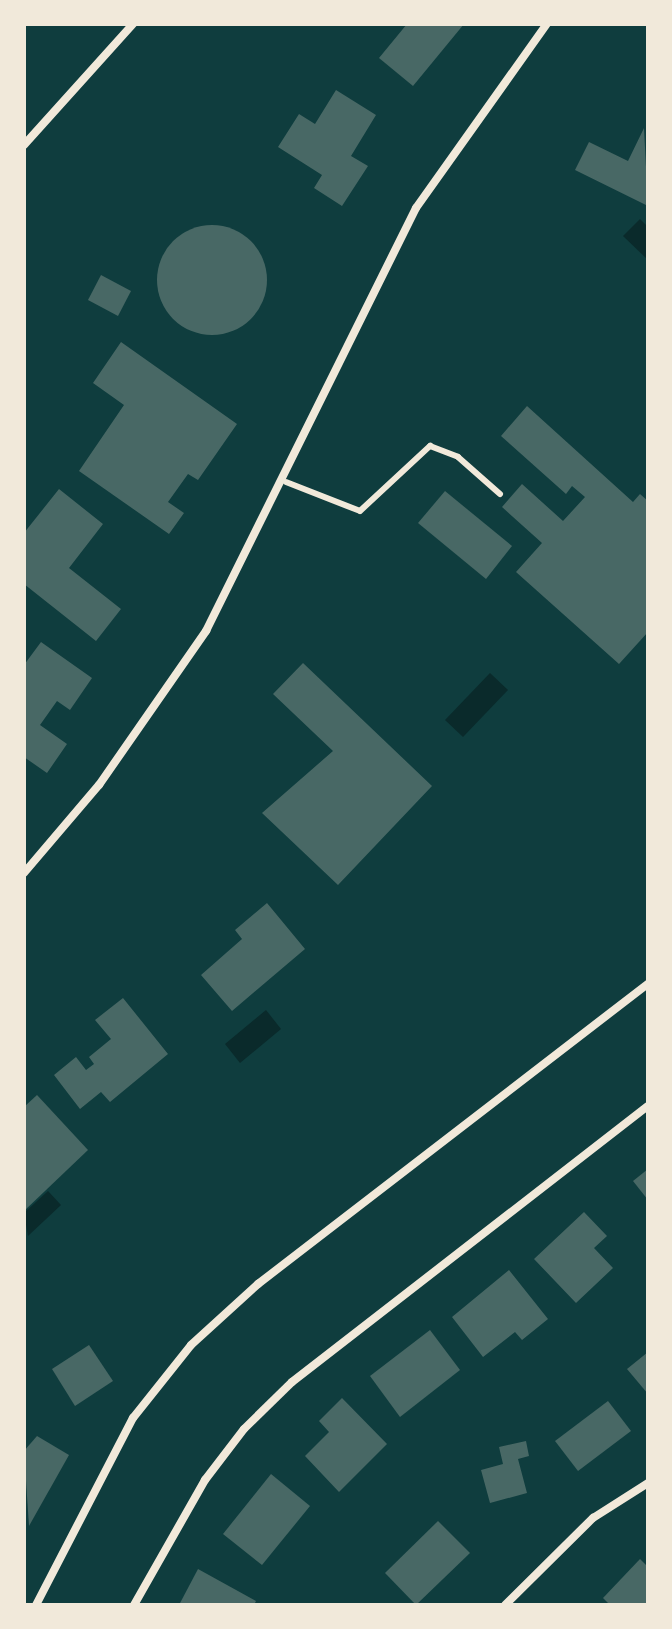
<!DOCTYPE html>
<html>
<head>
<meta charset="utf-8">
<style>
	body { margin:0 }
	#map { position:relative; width:672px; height:1629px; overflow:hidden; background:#0f3d3e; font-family:"Public Sans",sans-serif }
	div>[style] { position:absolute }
	.water>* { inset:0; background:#0a2a2b }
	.building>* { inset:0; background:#486865 }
	.round { border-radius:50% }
	.service>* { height:6px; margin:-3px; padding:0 3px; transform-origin:3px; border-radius:3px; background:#f1e9da }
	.minor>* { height:8px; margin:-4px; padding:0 4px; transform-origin:4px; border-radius:4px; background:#f1e9da }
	span { translate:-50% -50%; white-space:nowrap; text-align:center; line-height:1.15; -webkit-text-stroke:8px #f1e9da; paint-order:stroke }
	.frame { position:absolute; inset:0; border:26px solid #f1e9da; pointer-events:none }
</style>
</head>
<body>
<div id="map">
	<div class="water">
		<div style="clip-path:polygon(640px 219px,648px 227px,648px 260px,623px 236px)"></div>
		<div style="clip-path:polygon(490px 673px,508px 690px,463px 737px,445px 720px)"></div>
		<div style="clip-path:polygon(266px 1010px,281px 1029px,240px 1063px,225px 1044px)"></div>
		<div style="clip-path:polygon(48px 1191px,61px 1205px,28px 1236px,24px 1213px)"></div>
	</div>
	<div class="building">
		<div style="clip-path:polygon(407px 24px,464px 24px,413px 86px,379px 58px)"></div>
		<div style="clip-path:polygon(336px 90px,376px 115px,351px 156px,368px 166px,342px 206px,314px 188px,322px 175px,278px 147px,299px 114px,315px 124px)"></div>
		<div style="clip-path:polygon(644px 128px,648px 206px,575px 170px,589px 142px,628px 161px)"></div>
		<div class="round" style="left:157px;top:225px;width:110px;height:110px"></div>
		<div style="clip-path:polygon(101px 275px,131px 291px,118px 316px,88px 300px)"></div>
		<div style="clip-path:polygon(121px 342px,237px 424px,198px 480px,188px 474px,168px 502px,184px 513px,169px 534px,79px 471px,124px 405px,93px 383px)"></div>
		<div style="clip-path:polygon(527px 406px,633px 502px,640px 494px,648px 501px,648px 632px,619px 664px,516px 572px,542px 543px,502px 507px,522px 484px,563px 521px,585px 497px,572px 486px,566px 494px,501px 436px)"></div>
		<div style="clip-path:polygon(59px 489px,103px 524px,69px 568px,121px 609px,96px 641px,24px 584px,24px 533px)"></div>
		<div style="clip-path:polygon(445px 491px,512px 546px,486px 579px,418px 523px)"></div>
		<div style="clip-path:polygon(41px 642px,92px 678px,70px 710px,57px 701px,40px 725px,67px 744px,47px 773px,24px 757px,24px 665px)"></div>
		<div style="clip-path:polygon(303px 663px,432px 786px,338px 885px,262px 813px,333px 751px,273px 694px)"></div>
		<div style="clip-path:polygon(267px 903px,305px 949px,232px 1011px,201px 975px,242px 939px,235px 930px)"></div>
		<div style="clip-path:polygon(123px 998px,168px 1054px,110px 1102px,101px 1092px,80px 1109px,54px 1075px,76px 1057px,86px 1070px,94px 1064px,89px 1057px,111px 1039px,95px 1020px)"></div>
		<div style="clip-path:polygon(37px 1095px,88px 1150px,24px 1211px,24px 1107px)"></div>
		<div style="clip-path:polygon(648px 1169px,648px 1200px,633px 1181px)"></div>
		<div style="clip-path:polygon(584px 1212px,607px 1236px,594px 1248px,613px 1268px,576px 1303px,534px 1259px)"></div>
		<div style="clip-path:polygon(509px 1270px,548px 1319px,522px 1340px,515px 1332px,483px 1357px,452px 1317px)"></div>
		<div style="clip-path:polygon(430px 1330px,460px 1370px,400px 1417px,370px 1376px)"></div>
		<div style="clip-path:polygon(89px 1345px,113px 1381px,75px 1406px,52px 1369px)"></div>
		<div style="clip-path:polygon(648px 1352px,648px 1394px,627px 1369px)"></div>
		<div style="clip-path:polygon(342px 1398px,387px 1444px,339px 1492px,305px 1456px,329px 1432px,319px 1421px)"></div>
		<div style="clip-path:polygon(608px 1401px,631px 1431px,578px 1471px,555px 1441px)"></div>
		<div style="clip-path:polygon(37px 1436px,69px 1455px,29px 1526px,24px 1451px)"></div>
		<div style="clip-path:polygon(526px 1441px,529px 1456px,518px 1459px,527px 1493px,490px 1503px,481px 1470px,503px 1464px,499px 1447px)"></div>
		<div style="clip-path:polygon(271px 1474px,310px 1506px,262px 1565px,223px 1534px)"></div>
		<div style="clip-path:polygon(438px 1521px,470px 1553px,416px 1605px,385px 1573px)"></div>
		<div style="clip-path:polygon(640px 1559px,648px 1567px,648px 1605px,610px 1605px,603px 1598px)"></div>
		<div style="clip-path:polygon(198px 1569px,256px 1601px,254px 1605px,179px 1605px)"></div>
	</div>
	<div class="service">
		<div style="left:286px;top:482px;width:79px;rotate:21.4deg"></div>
		<div style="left:360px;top:511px;width:96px;rotate:-42.9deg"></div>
		<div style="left:430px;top:446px;width:30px;rotate:21deg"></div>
		<div style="left:458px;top:457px;width:56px;rotate:41.4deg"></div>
	</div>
	<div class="minor">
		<div style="left:24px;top:145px;width:163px;rotate:-48deg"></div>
		<div style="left:24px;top:873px;width:116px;rotate:-49.6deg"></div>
		<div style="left:99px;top:785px;width:188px;rotate:-55.2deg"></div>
		<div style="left:206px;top:631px;width:472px;rotate:-63.6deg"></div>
		<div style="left:416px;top:208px;width:226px;rotate:-54.6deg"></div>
		<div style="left:36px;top:1605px;width:211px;rotate:-62.6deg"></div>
		<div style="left:133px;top:1418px;width:93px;rotate:-51.5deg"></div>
		<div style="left:191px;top:1345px;width:91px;rotate:-42.3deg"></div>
		<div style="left:258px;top:1284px;width:492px;rotate:-37.6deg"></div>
		<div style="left:134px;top:1605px;width:144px;rotate:-60.4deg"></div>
		<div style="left:205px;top:1480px;width:64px;rotate:-52.6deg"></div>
		<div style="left:244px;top:1429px;width:67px;rotate:-44.4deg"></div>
		<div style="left:292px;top:1382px;width:450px;rotate:-37.8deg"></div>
		<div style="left:505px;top:1605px;width:124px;rotate:-44.7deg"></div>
		<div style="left:593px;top:1518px;width:65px;rotate:-32.5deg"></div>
	</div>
	<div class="frame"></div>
</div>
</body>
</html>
